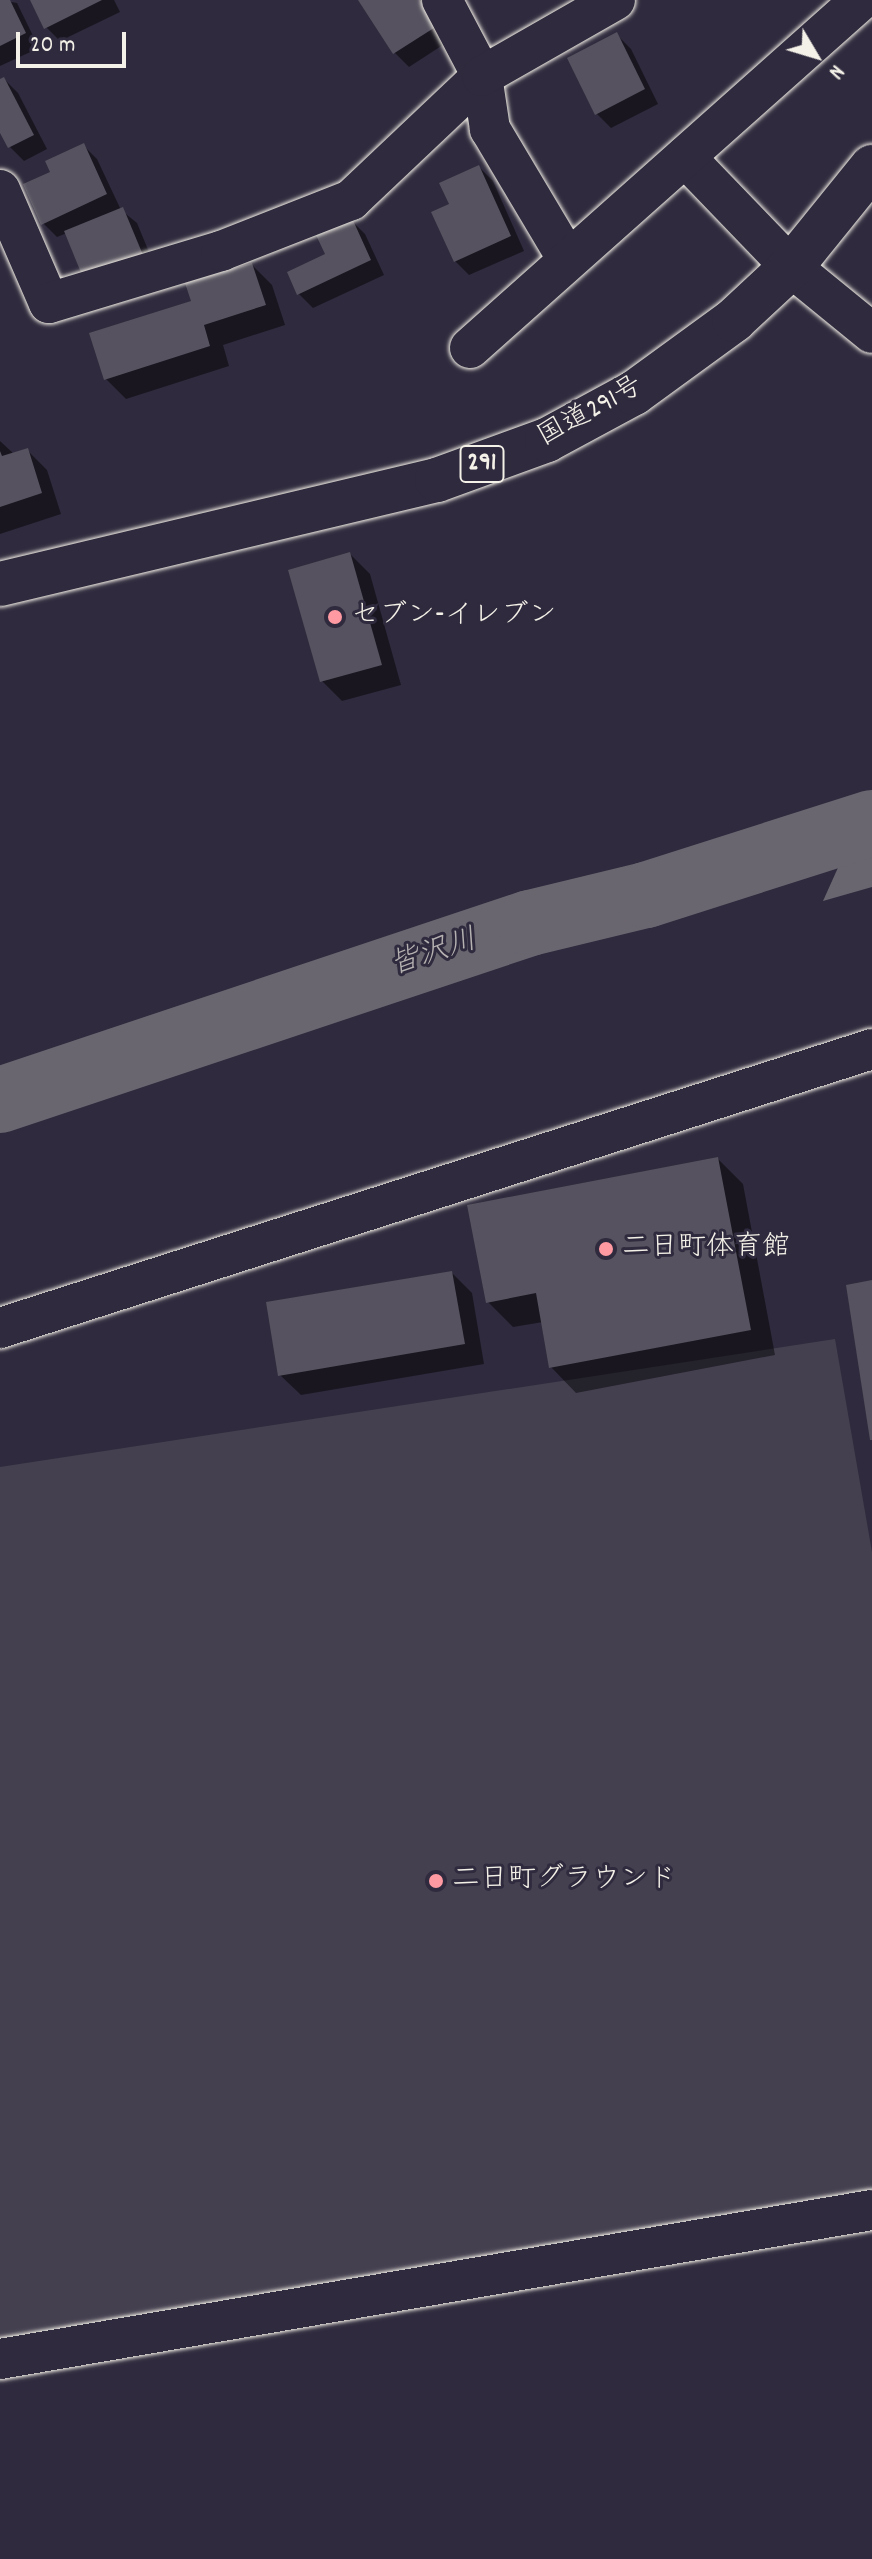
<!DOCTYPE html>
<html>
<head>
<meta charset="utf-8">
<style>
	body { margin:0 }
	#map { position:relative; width:872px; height:2559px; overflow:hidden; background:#2f2a3d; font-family:Dekko,"Klee One",sans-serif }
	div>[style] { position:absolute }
	.green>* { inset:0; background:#454050 }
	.water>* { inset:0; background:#6a6670 }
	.shadow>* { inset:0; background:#0007 }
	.river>* { height:66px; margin:-33px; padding:0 33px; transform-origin:33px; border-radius:33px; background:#6a6670 }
	.building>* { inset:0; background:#56525f }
	.roads { filter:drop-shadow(0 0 2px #f4f1e8) drop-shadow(0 0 2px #f4f1e8) }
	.minor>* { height:40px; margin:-20px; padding:0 20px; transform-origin:20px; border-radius:20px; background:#2f2a3d }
	.trunk>* { height:44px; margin:-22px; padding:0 22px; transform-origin:22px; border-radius:22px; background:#2f2a3d }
	.dots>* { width:22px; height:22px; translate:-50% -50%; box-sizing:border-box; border:4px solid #2f2a3d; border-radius:50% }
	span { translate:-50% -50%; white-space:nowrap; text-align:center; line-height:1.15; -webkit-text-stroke:6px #2f2a3d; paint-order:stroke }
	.shield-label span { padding:2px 6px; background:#2f2a3d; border:2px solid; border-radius:6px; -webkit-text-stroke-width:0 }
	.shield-label { font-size:26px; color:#f4f1e8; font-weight:700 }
	.street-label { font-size:28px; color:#f4f1e8 }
	.poi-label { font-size:28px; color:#f4f1e8 }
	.left { translate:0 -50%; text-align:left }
	.water-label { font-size:30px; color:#b6b2b2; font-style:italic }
	.north { position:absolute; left:776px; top:16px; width:80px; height:80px; -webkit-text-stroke:6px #2f2a3d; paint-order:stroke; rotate:128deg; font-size:22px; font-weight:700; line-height:32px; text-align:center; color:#f4f1e8 }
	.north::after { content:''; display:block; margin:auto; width:28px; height:36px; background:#f4f1e8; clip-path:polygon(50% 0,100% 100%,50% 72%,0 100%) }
	.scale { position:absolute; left:16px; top:32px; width:110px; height:36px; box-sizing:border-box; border:4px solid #f4f1e8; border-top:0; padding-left:10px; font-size:24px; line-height:28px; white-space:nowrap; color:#f4f1e8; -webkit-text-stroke:6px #2f2a3d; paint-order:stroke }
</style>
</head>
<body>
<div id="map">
	<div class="green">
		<div style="clip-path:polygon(835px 1339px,872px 1552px,872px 2210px,0 2359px,0 1467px)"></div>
	</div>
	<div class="water">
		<div style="clip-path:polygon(872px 792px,872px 887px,823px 901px)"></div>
	</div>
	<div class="shadow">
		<div style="clip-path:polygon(0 0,17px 3px,39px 48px,0 66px)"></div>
		<div style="clip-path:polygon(32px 0,114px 0,120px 12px,60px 41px,46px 27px)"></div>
		<div style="clip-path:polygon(423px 0,449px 41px,409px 67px,395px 53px,361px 1px)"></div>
		<div style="clip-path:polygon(617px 35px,631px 49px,658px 104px,611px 128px,597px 114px)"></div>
		<div style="clip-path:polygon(4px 79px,18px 93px,47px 149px,24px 161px,10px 147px,0 129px,0 81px)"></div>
		<div style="clip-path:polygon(83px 145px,97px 159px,121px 210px,137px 223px,156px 269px,67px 233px,57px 237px,43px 223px,52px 173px)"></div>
		<div style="clip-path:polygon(479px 167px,493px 181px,524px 251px,469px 275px,455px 261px,452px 204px)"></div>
		<div style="clip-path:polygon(351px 220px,365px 234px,384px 275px,313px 308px,299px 294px,289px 273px,328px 255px)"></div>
		<div style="clip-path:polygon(252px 265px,272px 285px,285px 325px,223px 345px,229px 366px,126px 399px,106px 379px,193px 303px)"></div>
		<div style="clip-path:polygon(0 441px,14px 454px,27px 450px,47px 470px,61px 514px,0 534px)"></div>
		<div style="clip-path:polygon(350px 554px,370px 574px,401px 685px,342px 701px,322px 681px)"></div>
		<div style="clip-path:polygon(718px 1159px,743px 1184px,775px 1355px,576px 1393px,551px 1367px,543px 1322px,513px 1327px,488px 1302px)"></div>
		<div style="clip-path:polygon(452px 1273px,472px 1293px,484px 1364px,301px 1395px,280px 1375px)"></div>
	</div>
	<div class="river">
		<div style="left:0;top:1100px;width:559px;rotate:-18.47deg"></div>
		<div style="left:530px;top:923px;width:119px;rotate:-13.6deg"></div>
		<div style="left:646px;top:895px;width:237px;rotate:-17.7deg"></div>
	</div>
	<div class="building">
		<div style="clip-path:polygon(0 0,10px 0,26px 33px,0 46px)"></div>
		<div style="clip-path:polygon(30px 0,102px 0,44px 29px)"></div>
		<div style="clip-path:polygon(358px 0,420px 0,437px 26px,393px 54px)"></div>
		<div style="clip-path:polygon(617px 32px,645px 89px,595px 115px,567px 58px)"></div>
		<div style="clip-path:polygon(4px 77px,34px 135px,8px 148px,0 133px,0 79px)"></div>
		<div style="clip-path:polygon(84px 143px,107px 194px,41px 225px,23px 184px,50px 172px,45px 161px)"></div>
		<div style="clip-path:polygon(479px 165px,511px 236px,454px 262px,431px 212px,449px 204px,439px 183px)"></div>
		<div style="clip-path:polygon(123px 207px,143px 255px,84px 280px,64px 231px)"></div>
		<div style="clip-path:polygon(352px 218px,371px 260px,297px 295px,287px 272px,325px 254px,316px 235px)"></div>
		<div style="clip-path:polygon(252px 263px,266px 305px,204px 325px,210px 346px,104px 380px,89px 333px,191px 301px,185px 283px)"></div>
		<div style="clip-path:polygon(28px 448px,42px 493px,0 507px,0 451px,2px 456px)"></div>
		<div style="clip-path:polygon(350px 552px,382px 665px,320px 682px,288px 570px)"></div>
		<div style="clip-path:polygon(718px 1157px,751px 1330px,549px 1368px,536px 1293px,486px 1303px,467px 1205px)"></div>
		<div style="clip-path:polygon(452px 1271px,465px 1344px,278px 1376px,266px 1302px)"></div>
		<div style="clip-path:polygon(872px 1280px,872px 1440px,870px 1440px,846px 1285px)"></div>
	</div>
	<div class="roads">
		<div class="minor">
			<div style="left:442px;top:0;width:86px;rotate:62.2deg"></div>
			<div style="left:482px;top:76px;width:54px;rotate:81.4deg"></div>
			<div style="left:490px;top:129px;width:152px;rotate:59.2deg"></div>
			<div style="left:685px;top:157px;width:153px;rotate:46.1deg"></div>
			<div style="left:791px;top:267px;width:104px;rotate:39.2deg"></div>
			<div style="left:0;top:190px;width:123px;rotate:66.6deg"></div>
			<div style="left:49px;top:303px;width:180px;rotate:-16.8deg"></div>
			<div style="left:221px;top:251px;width:140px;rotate:-21.4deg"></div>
			<div style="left:351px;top:200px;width:180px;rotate:-43.4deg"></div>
			<div style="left:482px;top:76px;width:153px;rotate:-29.7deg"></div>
			<div style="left:470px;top:348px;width:523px;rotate:-41.67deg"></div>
			<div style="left:0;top:1328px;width:916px;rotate:-17.74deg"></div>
			<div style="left:0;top:2359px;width:885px;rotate:-9.7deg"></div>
		</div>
		<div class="trunk">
			<div style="left:0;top:584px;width:449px;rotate:-13.4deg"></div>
			<div style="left:437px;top:480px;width:117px;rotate:-20deg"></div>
			<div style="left:547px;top:440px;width:99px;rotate:-28.4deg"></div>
			<div style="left:634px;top:393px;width:124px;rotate:-36.1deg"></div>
			<div style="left:734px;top:320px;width:78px;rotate:-42.9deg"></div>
			<div style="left:791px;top:267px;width:129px;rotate:-51deg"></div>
		</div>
	</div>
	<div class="dots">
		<div style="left:335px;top:617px;background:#ff9aa2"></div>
		<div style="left:606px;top:1249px;background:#ff9aa2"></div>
		<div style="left:436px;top:1881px;background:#ff9aa2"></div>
	</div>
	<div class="shield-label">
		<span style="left:482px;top:464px">291</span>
	</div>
	<div class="street-label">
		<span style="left:591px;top:413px;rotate:-29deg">国道291号</span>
	</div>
	<div class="poi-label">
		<span class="left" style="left:351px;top:617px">セブン-イレブン</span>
		<span class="left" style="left:622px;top:1249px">二日町体育館</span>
		<span class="left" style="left:452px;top:1881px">二日町グラウンド</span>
	</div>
	<div class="water-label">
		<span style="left:434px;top:955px;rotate:-18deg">皆沢川</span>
	</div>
	<div class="north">N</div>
	<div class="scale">20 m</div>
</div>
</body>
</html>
